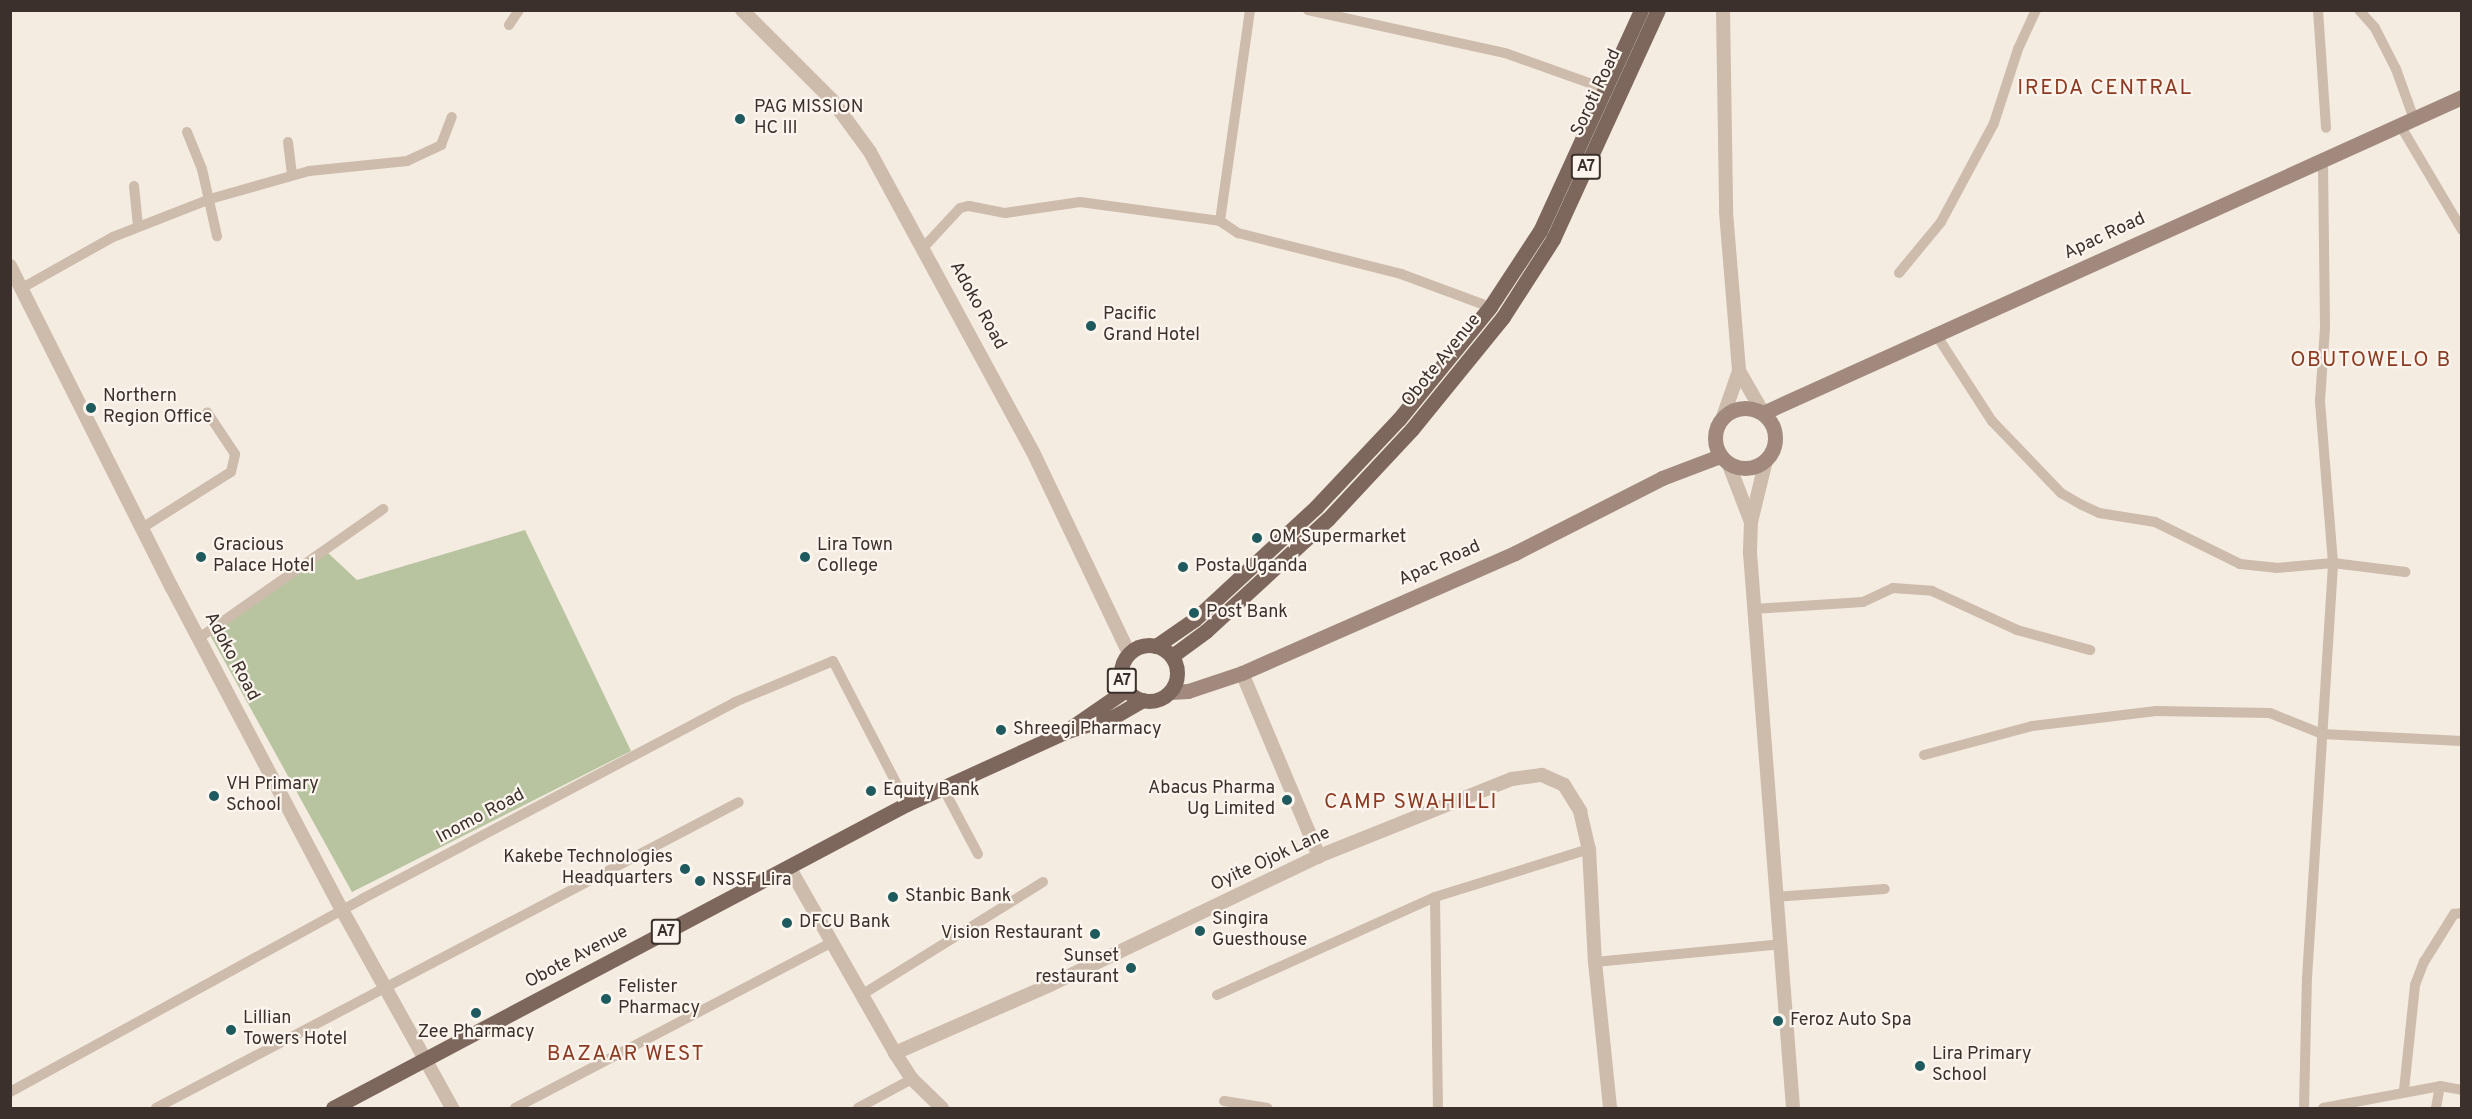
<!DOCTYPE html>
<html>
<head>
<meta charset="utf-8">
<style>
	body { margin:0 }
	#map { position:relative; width:2472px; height:1119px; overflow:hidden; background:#f4ebe1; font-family:Overpass,sans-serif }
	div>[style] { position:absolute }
	.green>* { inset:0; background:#b8c4a0 }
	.minor>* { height:10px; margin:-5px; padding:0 5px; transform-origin:5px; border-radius:5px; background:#cdbbac }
	.tertiary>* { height:14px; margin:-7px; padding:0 7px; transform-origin:7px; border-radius:7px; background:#cdbbac }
	.secondary>* { height:15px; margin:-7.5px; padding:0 7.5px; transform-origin:7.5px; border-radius:7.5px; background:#a18a7d }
	.secondary>.ring { margin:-7.5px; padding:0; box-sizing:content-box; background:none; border:15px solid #a18a7d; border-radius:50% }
	.primary>* { height:15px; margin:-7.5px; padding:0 7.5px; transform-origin:7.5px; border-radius:7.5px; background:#7d675c }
	.primary>.ring { margin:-7.5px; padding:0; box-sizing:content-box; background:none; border:15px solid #7d675c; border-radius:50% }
	.dots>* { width:16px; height:16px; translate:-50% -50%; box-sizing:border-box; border:3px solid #fbf5ee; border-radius:50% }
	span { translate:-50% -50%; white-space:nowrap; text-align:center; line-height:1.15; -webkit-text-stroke:4.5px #fbf5ee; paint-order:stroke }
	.shield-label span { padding:2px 4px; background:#fbf5ee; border:2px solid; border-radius:4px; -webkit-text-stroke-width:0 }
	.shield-label { font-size:16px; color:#3b302b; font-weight:700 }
	.street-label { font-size:18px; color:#3b302b }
	.poi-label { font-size:18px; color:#3b302b }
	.left { translate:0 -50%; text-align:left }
	.right { translate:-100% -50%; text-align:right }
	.quarter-label { font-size:21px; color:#8c3b22; letter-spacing:1.5px }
	.frame { position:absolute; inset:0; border:12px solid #3b302b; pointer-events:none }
</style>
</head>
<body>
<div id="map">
	<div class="green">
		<div style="clip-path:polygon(525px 530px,631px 751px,352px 892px,209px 633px,327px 552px,357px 580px)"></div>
	</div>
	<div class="minor">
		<div style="left:1250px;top:10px;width:213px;rotate:98.1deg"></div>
		<div style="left:1220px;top:221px;width:22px;rotate:34deg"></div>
		<div style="left:1238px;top:233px;width:168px;rotate:14.1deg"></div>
		<div style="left:1401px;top:274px;width:95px;rotate:20.3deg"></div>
		<div style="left:1308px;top:10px;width:202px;rotate:12.3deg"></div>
		<div style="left:1505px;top:53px;width:107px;rotate:19.6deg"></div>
		<div style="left:2318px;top:10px;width:118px;rotate:86.1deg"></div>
		<div style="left:2359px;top:10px;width:24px;rotate:48deg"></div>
		<div style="left:2375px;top:28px;width:46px;rotate:62.9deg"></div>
		<div style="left:2396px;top:69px;width:53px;rotate:70.2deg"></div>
		<div style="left:509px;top:25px;width:18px;rotate:-56deg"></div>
		<div style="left:2400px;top:125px;width:122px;rotate:59.4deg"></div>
		<div style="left:187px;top:132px;width:40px;rotate:68deg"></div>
		<div style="left:202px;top:169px;width:69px;rotate:77.4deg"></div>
		<div style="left:288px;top:142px;width:33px;rotate:83deg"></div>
		<div style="left:134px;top:186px;width:40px;rotate:84.3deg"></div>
		<div style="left:923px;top:248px;width:54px;rotate:-47.2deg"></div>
		<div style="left:960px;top:208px;width:9px;rotate:-13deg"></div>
		<div style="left:969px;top:206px;width:37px;rotate:11deg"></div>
		<div style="left:1005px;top:213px;width:76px;rotate:-8.3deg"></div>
		<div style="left:1080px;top:202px;width:141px;rotate:7.7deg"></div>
		<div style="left:1899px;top:273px;width:66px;rotate:-50.5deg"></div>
		<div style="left:1941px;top:222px;width:112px;rotate:-61.8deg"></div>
		<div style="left:1994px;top:123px;width:78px;rotate:-72deg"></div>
		<div style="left:2018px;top:49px;width:43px;rotate:-65.2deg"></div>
		<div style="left:22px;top:288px;width:104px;rotate:-29.3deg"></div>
		<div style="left:113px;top:237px;width:104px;rotate:-21.4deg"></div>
		<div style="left:210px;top:199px;width:103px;rotate:-15.8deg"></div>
		<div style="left:309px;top:171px;width:99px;rotate:-5.8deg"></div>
		<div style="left:407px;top:161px;width:38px;rotate:-25deg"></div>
		<div style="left:441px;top:145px;width:30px;rotate:-69deg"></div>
		<div style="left:1935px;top:333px;width:105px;rotate:57.1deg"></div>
		<div style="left:1992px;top:421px;width:100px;rotate:46.2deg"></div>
		<div style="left:2061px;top:493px;width:24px;rotate:30deg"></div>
		<div style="left:2082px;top:505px;width:19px;rotate:25deg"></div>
		<div style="left:2099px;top:513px;width:57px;rotate:9.1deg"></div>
		<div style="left:2155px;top:522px;width:95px;rotate:26.3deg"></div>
		<div style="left:2240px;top:564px;width:36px;rotate:6deg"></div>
		<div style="left:2276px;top:568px;width:57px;rotate:-5deg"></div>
		<div style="left:2333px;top:563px;width:73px;rotate:7.1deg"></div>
		<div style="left:142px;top:528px;width:105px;rotate:-32.2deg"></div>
		<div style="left:231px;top:472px;width:18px;rotate:-77deg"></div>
		<div style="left:235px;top:454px;width:50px;rotate:-123.7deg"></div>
		<div style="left:1754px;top:609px;width:109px;rotate:-3.7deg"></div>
		<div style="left:1863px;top:602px;width:33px;rotate:-25deg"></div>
		<div style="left:1893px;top:588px;width:39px;rotate:4deg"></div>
		<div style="left:1932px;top:591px;width:94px;rotate:24.6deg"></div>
		<div style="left:2017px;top:630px;width:76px;rotate:15.3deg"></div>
		<div style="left:199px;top:638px;width:225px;rotate:-35deg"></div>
		<div style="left:1924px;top:755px;width:112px;rotate:-15deg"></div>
		<div style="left:2032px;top:726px;width:125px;rotate:-6.9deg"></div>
		<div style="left:2156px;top:711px;width:114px;rotate:1deg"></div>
		<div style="left:2270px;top:713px;width:56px;rotate:22deg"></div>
		<div style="left:2322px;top:734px;width:140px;rotate:2.9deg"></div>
		<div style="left:942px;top:786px;width:77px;rotate:62.1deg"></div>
		<div style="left:1435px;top:897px;width:211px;rotate:89.2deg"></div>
		<div style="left:1776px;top:897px;width:109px;rotate:-4.2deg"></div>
		<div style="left:1595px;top:962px;width:187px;rotate:-5.5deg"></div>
		<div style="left:863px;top:994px;width:212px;rotate:-31.9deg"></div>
		<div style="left:1217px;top:995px;width:239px;rotate:-24.2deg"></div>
		<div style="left:1435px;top:897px;width:161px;rotate:-17.3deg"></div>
		<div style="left:2404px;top:1090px;width:106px;rotate:-84deg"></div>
		<div style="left:2415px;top:985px;width:25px;rotate:-69deg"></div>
		<div style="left:2424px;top:962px;width:57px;rotate:-58deg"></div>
		<div style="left:2454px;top:914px;width:8px;rotate:-7deg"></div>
		<div style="left:10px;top:1092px;width:401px;rotate:-28.7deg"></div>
		<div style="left:362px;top:899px;width:422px;rotate:-27.8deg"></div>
		<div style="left:735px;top:702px;width:106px;rotate:-22.7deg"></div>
		<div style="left:833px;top:661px;width:161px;rotate:62.6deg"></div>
		<div style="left:1224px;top:1101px;width:44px;rotate:9.2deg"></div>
		<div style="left:156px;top:1108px;width:658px;rotate:-27.69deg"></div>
		<div style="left:515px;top:1108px;width:359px;rotate:-27.6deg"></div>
		<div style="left:858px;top:1108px;width:61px;rotate:-28.2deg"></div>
		<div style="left:2304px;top:1108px;width:130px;rotate:-88.7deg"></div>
		<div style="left:2307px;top:978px;width:416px;rotate:-86.4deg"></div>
		<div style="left:2333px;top:563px;width:163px;rotate:-94.6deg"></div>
		<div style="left:2320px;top:401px;width:74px;rotate:-86.1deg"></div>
		<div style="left:2325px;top:327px;width:169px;rotate:-90.7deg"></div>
		<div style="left:2323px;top:1108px;width:119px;rotate:-10.6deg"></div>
		<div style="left:2440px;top:1086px;width:22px;rotate:10deg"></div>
		<div style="left:2436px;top:1108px;width:22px;rotate:-80deg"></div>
	</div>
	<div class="tertiary">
		<div style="left:742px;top:10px;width:127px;rotate:45deg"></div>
		<div style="left:832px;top:100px;width:64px;rotate:53.8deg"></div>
		<div style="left:870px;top:152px;width:341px;rotate:61.5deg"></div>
		<div style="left:1033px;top:452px;width:223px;rotate:64.5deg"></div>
		<div style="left:1723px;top:10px;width:202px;rotate:89.1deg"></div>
		<div style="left:1726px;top:212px;width:160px;rotate:85.3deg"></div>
		<div style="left:1739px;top:371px;width:52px;rotate:60deg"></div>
		<div style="left:10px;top:266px;width:358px;rotate:63.3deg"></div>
		<div style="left:171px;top:586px;width:366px;rotate:62.2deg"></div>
		<div style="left:342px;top:910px;width:227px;rotate:60.9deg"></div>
		<div style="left:1723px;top:417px;width:49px;rotate:-70.8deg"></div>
		<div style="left:1766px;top:460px;width:64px;rotate:103.6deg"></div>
		<div style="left:1751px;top:522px;width:31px;rotate:92deg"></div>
		<div style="left:1750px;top:553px;width:557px;rotate:85.57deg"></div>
		<div style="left:1729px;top:465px;width:61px;rotate:68.9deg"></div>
		<div style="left:1242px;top:673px;width:199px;rotate:67.2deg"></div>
		<div style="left:789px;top:867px;width:214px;rotate:60.3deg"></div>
		<div style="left:895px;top:1053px;width:31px;rotate:57deg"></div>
		<div style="left:912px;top:1079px;width:42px;rotate:44deg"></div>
		<div style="left:895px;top:1053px;width:171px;rotate:-23.7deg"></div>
		<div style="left:1052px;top:984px;width:296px;rotate:-25.6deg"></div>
		<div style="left:1319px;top:856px;width:208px;rotate:-21.8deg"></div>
		<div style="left:1512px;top:779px;width:30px;rotate:-8deg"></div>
		<div style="left:1542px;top:775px;width:24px;rotate:24deg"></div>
		<div style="left:1564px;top:785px;width:31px;rotate:58deg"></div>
		<div style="left:1580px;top:811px;width:39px;rotate:77deg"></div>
		<div style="left:1589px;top:849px;width:113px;rotate:87deg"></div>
		<div style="left:1595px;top:962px;width:147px;rotate:84.1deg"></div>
	</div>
	<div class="secondary">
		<div class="ring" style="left:1715px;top:408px;width:45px;height:45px"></div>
		<div style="left:1765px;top:412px;width:765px;rotate:-24.32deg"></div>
		<div style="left:1170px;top:692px;width:18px;rotate:-3deg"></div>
		<div style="left:1188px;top:691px;width:57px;rotate:-18.4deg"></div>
		<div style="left:1242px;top:673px;width:298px;rotate:-23.7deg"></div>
		<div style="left:1515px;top:553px;width:165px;rotate:-27deg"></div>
		<div style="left:1662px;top:478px;width:62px;rotate:-20.8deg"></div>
	</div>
	<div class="primary">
		<div class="ring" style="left:1121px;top:645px;width:41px;height:41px"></div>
		<div style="left:1156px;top:646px;width:47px;rotate:-34.7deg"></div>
		<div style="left:1195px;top:619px;width:165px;rotate:-42.8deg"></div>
		<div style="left:1316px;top:507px;width:121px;rotate:-46.7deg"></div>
		<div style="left:1399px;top:419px;width:144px;rotate:-50.9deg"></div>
		<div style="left:1490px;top:307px;width:91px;rotate:-56.7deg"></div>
		<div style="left:1540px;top:231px;width:243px;rotate:-65.4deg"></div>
		<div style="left:1172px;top:656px;width:42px;rotate:-36.3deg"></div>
		<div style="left:1206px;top:631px;width:166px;rotate:-42.6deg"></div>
		<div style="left:1328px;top:519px;width:123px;rotate:-47deg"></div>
		<div style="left:1412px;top:429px;width:144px;rotate:-50.9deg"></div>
		<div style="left:1503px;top:317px;width:93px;rotate:-57.3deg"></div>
		<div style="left:1553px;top:239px;width:252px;rotate:-65.4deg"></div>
		<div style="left:1072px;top:727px;width:67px;rotate:-34.6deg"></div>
		<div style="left:333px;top:1108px;width:650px;rotate:-27.91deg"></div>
		<div style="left:907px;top:804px;width:176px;rotate:-24.5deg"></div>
		<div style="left:1067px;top:731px;width:50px;rotate:-17.4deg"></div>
		<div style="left:1115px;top:716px;width:32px;rotate:-30deg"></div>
	</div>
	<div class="dots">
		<div style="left:740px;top:119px;background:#1f5a5e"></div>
		<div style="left:1091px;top:326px;background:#1f5a5e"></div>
		<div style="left:91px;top:408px;background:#1f5a5e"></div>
		<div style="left:1257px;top:538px;background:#1f5a5e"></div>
		<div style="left:201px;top:557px;background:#1f5a5e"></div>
		<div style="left:805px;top:557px;background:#1f5a5e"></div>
		<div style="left:1183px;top:567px;background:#1f5a5e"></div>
		<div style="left:1194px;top:613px;background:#1f5a5e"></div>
		<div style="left:1001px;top:730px;background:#1f5a5e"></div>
		<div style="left:871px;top:791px;background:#1f5a5e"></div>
		<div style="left:214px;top:796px;background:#1f5a5e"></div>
		<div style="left:1287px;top:800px;background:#1f5a5e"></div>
		<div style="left:685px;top:869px;background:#1f5a5e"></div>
		<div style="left:700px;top:881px;background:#1f5a5e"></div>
		<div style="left:893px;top:897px;background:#1f5a5e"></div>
		<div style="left:787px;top:923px;background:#1f5a5e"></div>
		<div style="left:1200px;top:931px;background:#1f5a5e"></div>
		<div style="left:1095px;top:934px;background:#1f5a5e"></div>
		<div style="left:1131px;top:968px;background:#1f5a5e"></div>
		<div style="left:606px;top:999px;background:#1f5a5e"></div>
		<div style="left:476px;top:1013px;background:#1f5a5e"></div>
		<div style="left:1778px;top:1021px;background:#1f5a5e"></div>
		<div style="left:231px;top:1030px;background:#1f5a5e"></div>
		<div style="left:1920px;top:1066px;background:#1f5a5e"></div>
	</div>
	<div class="shield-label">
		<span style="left:1586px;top:167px">A7</span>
		<span style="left:1122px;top:681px">A7</span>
		<span style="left:666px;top:932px">A7</span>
	</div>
	<div class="street-label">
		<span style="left:1597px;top:93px;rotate:-65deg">Soroti Road</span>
		<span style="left:2105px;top:237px;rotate:-25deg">Apac Road</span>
		<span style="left:977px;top:306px;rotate:61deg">Adoko Road</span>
		<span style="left:1442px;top:361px;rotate:-51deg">Obote Avenue</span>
		<span style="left:1440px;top:564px;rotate:-24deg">Apac Road</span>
		<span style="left:231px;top:657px;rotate:62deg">Adoko Road</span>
		<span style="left:481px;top:817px;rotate:-28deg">Inomo Road</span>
		<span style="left:1271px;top:860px;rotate:-25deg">Oyite Ojok Lane</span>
		<span style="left:577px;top:958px;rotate:-28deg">Obote Avenue</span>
	</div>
	<div class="poi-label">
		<span class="left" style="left:754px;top:119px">PAG MISSION<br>HC III</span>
		<span class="left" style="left:1103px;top:326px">Pacific<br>Grand Hotel</span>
		<span class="left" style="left:103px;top:408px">Northern<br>Region Office</span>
		<span class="left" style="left:1269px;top:538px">OM Supermarket</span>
		<span class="left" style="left:213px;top:557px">Gracious<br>Palace Hotel</span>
		<span class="left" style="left:817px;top:557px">Lira Town<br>College</span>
		<span class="left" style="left:1195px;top:567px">Posta Uganda</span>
		<span class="left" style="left:1206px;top:613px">Post Bank</span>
		<span class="left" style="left:1013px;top:730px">Shreegi Pharmacy</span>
		<span class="left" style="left:226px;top:796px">VH Primary<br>School</span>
		<span class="right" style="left:1275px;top:800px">Abacus Pharma<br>Ug Limited</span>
		<span class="left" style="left:883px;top:791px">Equity Bank</span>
		<span class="right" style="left:673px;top:869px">Kakebe Technologies<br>Headquarters</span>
		<span class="left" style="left:712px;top:881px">NSSF Lira</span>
		<span class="left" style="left:905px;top:897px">Stanbic Bank</span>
		<span class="left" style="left:1212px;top:931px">Singira<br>Guesthouse</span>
		<span class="left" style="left:799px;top:923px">DFCU Bank</span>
		<span class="right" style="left:1083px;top:934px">Vision Restaurant</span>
		<span class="right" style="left:1119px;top:968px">Sunset<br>restaurant</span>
		<span class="left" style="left:618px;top:999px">Felister<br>Pharmacy</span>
		<span class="left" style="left:243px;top:1030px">Lillian<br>Towers Hotel</span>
		<span class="left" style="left:1790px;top:1021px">Feroz Auto Spa</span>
		<span style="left:476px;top:1033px">Zee Pharmacy</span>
		<span class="left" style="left:1932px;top:1066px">Lira Primary<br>School</span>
	</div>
	<div class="quarter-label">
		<span style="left:2105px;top:89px">IREDA CENTRAL</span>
		<span style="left:2371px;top:361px">OBUTOWELO B</span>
		<span style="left:1411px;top:803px">CAMP SWAHILLI</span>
		<span style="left:626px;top:1055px">BAZAAR WEST</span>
	</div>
	<div class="frame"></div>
</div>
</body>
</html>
